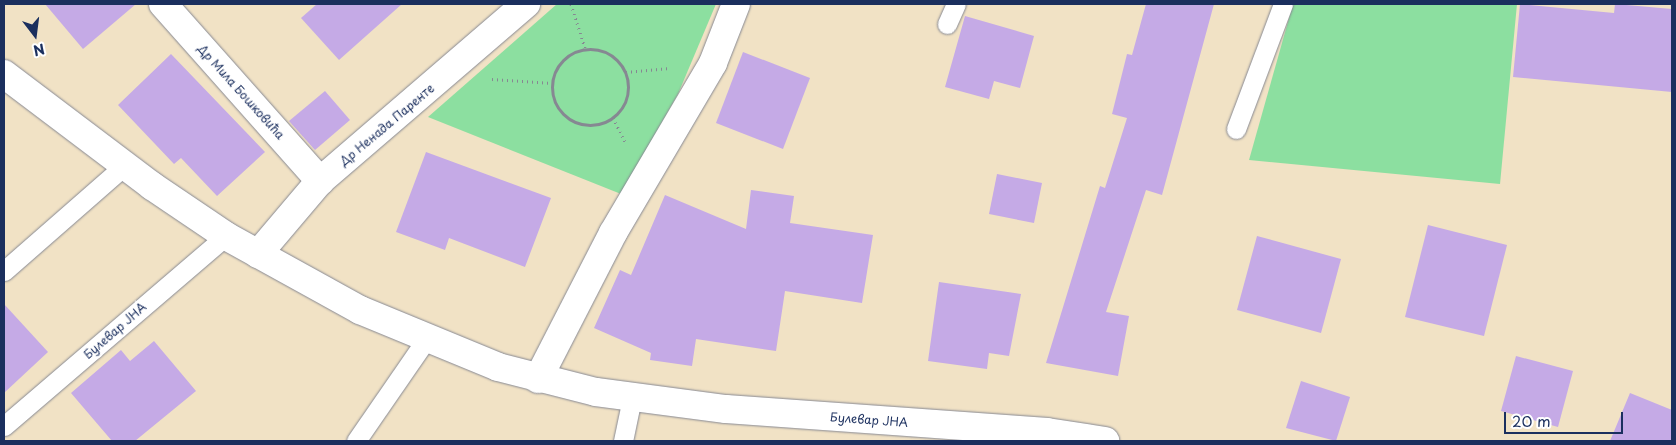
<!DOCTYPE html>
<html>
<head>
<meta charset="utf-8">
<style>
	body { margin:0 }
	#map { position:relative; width:1676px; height:445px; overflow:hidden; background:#f1e2c5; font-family:"Playpen Sans",sans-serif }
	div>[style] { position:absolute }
	.green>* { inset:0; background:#8cdfa0 }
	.building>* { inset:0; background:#c5aae6 }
	.path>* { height:3px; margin-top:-1.5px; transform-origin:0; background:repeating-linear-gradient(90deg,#868892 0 1px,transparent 0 5px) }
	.path>.ring { margin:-1.5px; padding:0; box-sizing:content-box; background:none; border:3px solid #868892; border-radius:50% }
	.roads { filter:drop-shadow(0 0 1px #868892) drop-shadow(0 0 1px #868892) }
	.service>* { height:19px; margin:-9.5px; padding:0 9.5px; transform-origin:9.5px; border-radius:9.5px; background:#fff }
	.minor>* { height:28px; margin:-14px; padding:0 14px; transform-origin:14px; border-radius:14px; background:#fff }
	.secondary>* { height:28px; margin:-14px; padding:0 14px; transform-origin:14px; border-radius:14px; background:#fff }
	span { translate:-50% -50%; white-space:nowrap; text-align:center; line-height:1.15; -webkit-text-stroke:4.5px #fff; paint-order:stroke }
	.street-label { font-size:12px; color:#1b2f5e }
	.frame { position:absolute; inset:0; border:5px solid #1b2f5e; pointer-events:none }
	.north { position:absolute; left:10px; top:10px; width:50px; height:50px; -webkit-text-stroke:4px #fff; paint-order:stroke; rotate:165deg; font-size:14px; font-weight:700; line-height:20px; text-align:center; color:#1b2f5e }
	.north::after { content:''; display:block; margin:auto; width:18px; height:22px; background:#1b2f5e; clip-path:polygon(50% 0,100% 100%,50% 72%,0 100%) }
	.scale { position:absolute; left:1504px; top:412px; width:119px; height:22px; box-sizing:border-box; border:2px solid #1b2f5e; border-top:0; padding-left:6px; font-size:15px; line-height:18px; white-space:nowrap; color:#1b2f5e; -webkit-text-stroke:4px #fff; paint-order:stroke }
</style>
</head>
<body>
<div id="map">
	<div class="green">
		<div style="clip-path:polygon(557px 4px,716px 4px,678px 94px,621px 194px,428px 117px)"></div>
		<div style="clip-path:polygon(1293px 4px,1517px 4px,1500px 184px,1249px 160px)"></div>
	</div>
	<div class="building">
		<div style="clip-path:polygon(45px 4px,136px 4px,83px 49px)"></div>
		<div style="clip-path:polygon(317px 4px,402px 4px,339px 60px,301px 18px)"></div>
		<div style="clip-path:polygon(1146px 4px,1214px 4px,1162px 195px,1146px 190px,1106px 312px,1129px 316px,1118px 376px,1046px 363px,1100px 186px,1105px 188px,1127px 118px,1112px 114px,1127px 54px,1132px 55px)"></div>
		<div style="clip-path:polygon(1520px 4px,1614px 13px,1615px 4px,1672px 9px,1672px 92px,1513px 77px)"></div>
		<div style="clip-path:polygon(965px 16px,1034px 36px,1020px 88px,994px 81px,989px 99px,945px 87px)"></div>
		<div style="clip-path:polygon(743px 52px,810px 78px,783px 149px,716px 123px)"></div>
		<div style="clip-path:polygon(171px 54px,265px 152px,217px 196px,181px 158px,174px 164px,118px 105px)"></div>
		<div style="clip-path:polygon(325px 91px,350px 120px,315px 150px,289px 121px)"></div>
		<div style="clip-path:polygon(426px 152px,551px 198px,525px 267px,449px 238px,445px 250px,396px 232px)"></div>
		<div style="clip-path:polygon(997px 174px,1042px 183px,1034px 223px,989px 214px)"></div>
		<div style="clip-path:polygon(751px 190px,794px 196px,790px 223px,873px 235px,862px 303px,785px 291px,776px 351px,696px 339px,692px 366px,650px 360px,651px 353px,594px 328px,620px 270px,631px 275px,665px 195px,746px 229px)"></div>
		<div style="clip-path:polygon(1428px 225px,1507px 245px,1484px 336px,1405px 317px)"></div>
		<div style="clip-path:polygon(1257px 236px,1341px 259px,1321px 333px,1237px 310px)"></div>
		<div style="clip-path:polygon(939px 282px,1021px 294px,1009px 356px,989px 353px,987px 369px,928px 361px)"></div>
		<div style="clip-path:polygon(4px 304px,48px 352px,4px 393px)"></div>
		<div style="clip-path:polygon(154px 341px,196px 391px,135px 441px,112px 441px,71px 393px,121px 350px,130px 361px)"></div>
		<div style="clip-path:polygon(1516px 356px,1573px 371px,1558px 427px,1501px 411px)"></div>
		<div style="clip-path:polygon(1301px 381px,1350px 397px,1336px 441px,1286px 428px)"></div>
		<div style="clip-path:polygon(1630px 393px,1672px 410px,1672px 441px,1610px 441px)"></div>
	</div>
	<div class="path">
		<div style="left:571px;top:4px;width:46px;rotate:72.3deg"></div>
		<div class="ring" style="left:552px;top:49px;width:73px;height:73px"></div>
		<div style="left:626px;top:72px;width:44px;rotate:-5.2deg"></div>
		<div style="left:492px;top:79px;width:60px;rotate:3.8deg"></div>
		<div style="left:613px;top:118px;width:27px;rotate:63deg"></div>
	</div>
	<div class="roads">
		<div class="service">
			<div style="left:947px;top:24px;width:22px;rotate:-66deg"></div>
			<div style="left:1236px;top:129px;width:134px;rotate:-69.4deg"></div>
			<div style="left:4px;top:271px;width:159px;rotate:-41.2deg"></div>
			<div style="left:4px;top:426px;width:292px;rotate:-40.6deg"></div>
			<div style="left:356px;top:441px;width:125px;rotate:-55.4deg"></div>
			<div style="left:623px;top:441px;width:44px;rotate:-78.2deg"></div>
		</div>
		<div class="minor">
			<div style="left:163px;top:4px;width:237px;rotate:48.4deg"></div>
			<div style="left:258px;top:254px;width:96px;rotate:-49.7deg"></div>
			<div style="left:320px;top:181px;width:272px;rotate:-40.7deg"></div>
			<div style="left:538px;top:379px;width:164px;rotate:-62.8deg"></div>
			<div style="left:613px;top:233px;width:197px;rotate:-59.5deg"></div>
			<div style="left:713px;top:63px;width:63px;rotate:-68.7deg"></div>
		</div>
		<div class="secondary">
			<div style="left:4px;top:74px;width:186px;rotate:37.1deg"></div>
			<div style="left:152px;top:186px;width:89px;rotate:34deg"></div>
			<div style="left:226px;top:236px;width:153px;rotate:28.9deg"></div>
			<div style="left:360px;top:310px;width:149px;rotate:22.4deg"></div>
			<div style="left:498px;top:367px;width:101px;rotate:14.3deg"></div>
			<div style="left:596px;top:392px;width:131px;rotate:7.5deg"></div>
			<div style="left:726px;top:409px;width:322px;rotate:4.1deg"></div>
			<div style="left:1047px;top:432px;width:59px;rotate:8.8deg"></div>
		</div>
	</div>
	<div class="street-label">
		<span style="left:241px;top:92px;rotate:48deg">Др Мила Бошковића</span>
		<span style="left:387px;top:125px;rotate:-40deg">Др Ненада Паренте</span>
		<span style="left:115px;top:331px;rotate:-41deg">Булевар ЈНА</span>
		<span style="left:869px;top:420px;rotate:4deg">Булевар ЈНА</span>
	</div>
	<div class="frame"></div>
	<div class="north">N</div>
	<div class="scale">20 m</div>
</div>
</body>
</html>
